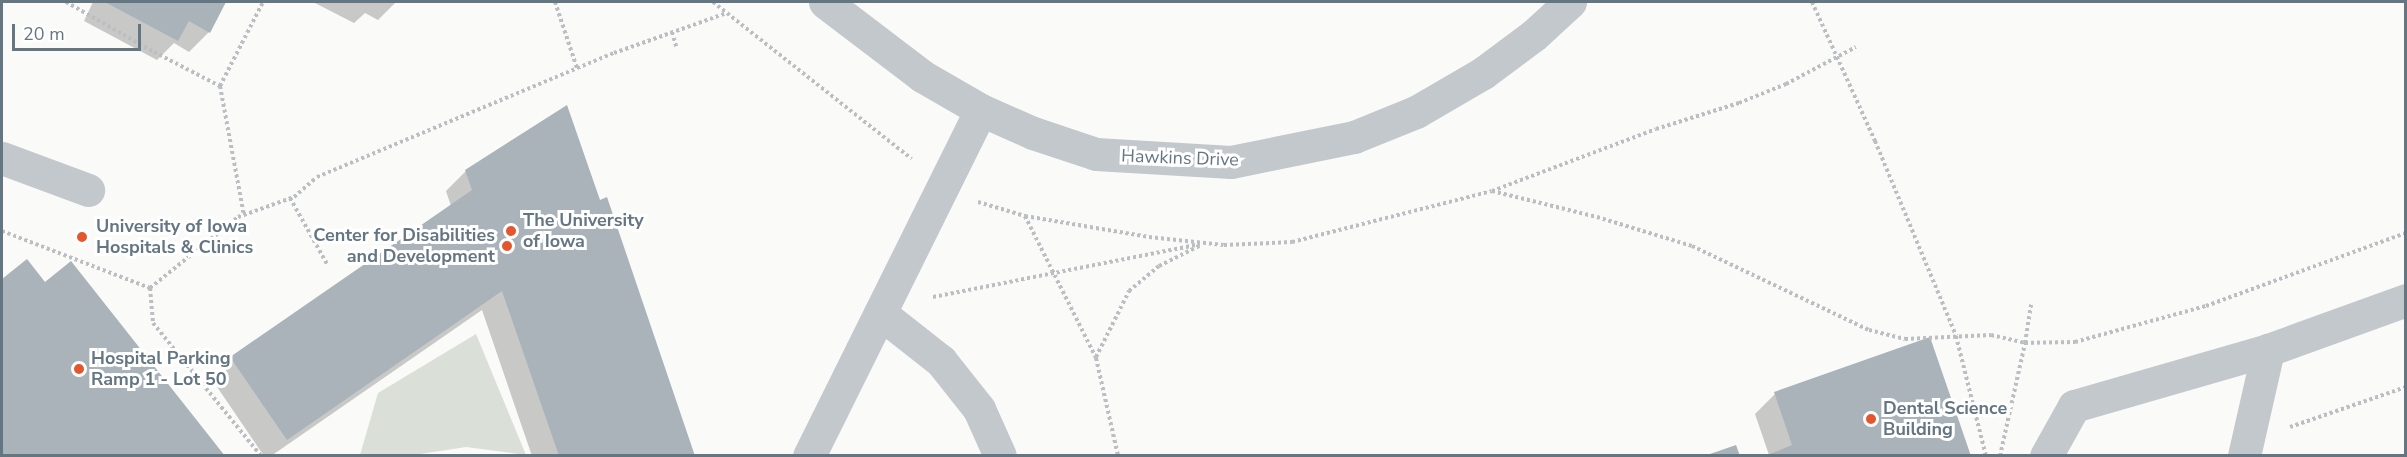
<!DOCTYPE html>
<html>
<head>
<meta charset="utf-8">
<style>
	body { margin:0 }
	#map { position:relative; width:2407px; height:457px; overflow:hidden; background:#fafaf8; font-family:"Nunito Sans",sans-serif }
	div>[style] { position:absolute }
	.green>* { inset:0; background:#dadfd7 }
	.shadow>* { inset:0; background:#0003 }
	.building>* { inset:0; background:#aab3b9 }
	.path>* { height:4px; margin-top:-2px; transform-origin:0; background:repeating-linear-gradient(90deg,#bbbfc2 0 3px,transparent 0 6px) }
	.minor>* { height:33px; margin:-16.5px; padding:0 16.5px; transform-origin:16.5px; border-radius:16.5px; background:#c3c8cc }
	.dots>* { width:16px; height:16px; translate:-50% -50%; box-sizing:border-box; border:3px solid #fff; border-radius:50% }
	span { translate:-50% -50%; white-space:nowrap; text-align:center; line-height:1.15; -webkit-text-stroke:6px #fff; paint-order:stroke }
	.street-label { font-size:18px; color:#657683 }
	.poi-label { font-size:18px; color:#657683; font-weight:700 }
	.left { translate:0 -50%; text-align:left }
	.right { translate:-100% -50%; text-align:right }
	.frame { position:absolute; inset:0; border:3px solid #657683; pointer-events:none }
	.scale { position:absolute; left:12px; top:24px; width:129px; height:27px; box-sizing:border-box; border:3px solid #657683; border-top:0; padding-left:8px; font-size:18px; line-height:21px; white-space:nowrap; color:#657683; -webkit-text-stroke:4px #fff; paint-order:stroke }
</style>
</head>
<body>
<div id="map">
	<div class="green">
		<div style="clip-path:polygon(476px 334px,526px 455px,466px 447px,414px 455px,360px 455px,378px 393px)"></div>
	</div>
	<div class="shadow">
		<div style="clip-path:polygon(93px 2px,225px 2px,209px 32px,189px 52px,174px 43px,157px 60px,84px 21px)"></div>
		<div style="clip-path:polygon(313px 2px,396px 2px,378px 20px,365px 13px,354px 23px)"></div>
		<div style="clip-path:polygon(466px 171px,694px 456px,532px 456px,482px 310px,271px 456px,264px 456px,211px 378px,231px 358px,451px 206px,446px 191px)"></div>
		<div style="clip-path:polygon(27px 261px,44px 284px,223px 456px,2px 456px,2px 281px)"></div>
		<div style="clip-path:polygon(1775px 394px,1970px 456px,1769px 455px,1755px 414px)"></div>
	</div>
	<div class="building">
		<div style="clip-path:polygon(105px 2px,226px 2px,210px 33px,189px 21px,178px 41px)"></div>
		<div style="clip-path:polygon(567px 105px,600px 200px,607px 197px,695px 456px,559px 456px,502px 291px,287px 440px,230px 357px,472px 190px,465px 170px)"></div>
		<div style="clip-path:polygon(27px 259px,45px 282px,71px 261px,225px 456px,2px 456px,2px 279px)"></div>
		<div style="clip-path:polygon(1930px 337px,1971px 456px,1765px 456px,1792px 445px,1774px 392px)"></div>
		<div style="clip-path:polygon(1736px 445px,1740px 456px,1708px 456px,1707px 455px)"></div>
	</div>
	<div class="path">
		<div style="left:66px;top:2px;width:101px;rotate:29.6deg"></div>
		<div style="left:154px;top:52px;width:74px;rotate:27.3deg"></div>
		<div style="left:220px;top:86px;width:131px;rotate:79.5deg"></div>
		<div style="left:555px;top:2px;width:70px;rotate:71.6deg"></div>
		<div style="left:713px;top:2px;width:253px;rotate:38.3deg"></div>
		<div style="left:1812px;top:2px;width:153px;rotate:65.6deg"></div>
		<div style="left:1875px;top:141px;width:211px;rotate:67.4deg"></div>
		<div style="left:1956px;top:336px;width:124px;rotate:76deg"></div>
		<div style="left:672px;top:32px;width:15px;rotate:74deg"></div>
		<div style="left:220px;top:86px;width:94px;rotate:-62.9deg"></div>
		<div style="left:1492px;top:191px;width:108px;rotate:13.9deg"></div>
		<div style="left:1597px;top:217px;width:99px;rotate:17deg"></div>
		<div style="left:1692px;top:246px;width:196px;rotate:25.4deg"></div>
		<div style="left:1869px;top:330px;width:37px;rotate:14deg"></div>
		<div style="left:1905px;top:339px;width:86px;rotate:-2.7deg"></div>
		<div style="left:1991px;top:335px;width:35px;rotate:13deg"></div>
		<div style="left:2025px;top:343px;width:50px;rotate:-1.1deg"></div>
		<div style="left:2075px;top:342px;width:136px;rotate:-15.4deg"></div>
		<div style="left:2206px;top:306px;width:213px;rotate:-20.1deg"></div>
		<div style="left:290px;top:198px;width:76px;rotate:60.7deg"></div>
		<div style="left:978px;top:202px;width:49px;rotate:16.6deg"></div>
		<div style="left:1025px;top:216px;width:126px;rotate:9.6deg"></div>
		<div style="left:1149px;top:237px;width:75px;rotate:6.1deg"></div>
		<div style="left:1224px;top:245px;width:68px;rotate:-2.5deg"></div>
		<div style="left:1292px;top:242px;width:206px;rotate:-14.3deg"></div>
		<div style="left:1492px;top:191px;width:175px;rotate:-20.7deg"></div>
		<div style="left:1656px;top:129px;width:87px;rotate:-17.4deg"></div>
		<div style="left:1739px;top:103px;width:51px;rotate:-22deg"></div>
		<div style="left:1786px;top:84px;width:79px;rotate:-27.9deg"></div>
		<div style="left:1025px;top:216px;width:159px;rotate:63.4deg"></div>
		<div style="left:1096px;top:358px;width:100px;rotate:77.3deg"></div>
		<div style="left:2px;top:231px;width:159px;rotate:21.1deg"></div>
		<div style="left:150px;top:288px;width:113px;rotate:-38.9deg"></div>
		<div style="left:238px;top:217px;width:59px;rotate:-19.7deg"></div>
		<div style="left:294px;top:197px;width:30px;rotate:-41deg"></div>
		<div style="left:317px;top:177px;width:322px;rotate:-22.7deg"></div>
		<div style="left:614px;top:53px;width:120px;rotate:-19.5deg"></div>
		<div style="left:150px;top:288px;width:35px;rotate:85deg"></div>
		<div style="left:153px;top:323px;width:171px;rotate:50.9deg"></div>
		<div style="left:933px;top:297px;width:272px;rotate:-11.2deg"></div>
		<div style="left:1096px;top:357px;width:74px;rotate:-63.4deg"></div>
		<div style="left:1129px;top:291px;width:39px;rotate:-40deg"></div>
		<div style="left:1159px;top:266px;width:45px;rotate:-26.6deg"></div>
		<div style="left:2290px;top:427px;width:123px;rotate:-19deg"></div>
		<div style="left:2000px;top:456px;width:116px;rotate:-77.5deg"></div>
		<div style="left:2025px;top:343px;width:39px;rotate:-81deg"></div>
	</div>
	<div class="minor">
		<div style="left:825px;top:2px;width:122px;rotate:37.3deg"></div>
		<div style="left:922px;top:76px;width:68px;rotate:30deg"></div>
		<div style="left:981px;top:110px;width:57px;rotate:23.9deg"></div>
		<div style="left:1033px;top:133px;width:66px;rotate:18.4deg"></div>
		<div style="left:1096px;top:154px;width:135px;rotate:3.4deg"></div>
		<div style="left:1231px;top:162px;width:126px;rotate:-11.5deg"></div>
		<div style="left:1354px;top:137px;width:67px;rotate:-22deg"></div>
		<div style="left:1416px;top:112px;width:78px;rotate:-30.2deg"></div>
		<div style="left:1483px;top:73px;width:64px;rotate:-36.7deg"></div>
		<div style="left:1534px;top:35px;width:49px;rotate:-42.5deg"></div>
		<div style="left:2px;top:158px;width:92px;rotate:20.4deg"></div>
		<div style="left:880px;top:313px;width:78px;rotate:38.2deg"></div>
		<div style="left:941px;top:361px;width:61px;rotate:51.6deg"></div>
		<div style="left:979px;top:409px;width:51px;rotate:65.9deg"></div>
		<div style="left:809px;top:456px;width:386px;rotate:-63.6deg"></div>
		<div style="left:2046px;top:456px;width:57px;rotate:-60.8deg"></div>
		<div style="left:2074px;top:406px;width:202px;rotate:-16.1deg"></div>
		<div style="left:2244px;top:456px;width:109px;rotate:-77.2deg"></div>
		<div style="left:2268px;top:350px;width:147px;rotate:-19.9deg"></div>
	</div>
	<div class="dots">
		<div style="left:511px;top:231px;background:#e4572e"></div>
		<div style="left:82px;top:237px;background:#e4572e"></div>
		<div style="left:507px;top:246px;background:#e4572e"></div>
		<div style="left:79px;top:369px;background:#e4572e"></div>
		<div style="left:1871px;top:419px;background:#e4572e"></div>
	</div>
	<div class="street-label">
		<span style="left:1180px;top:158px;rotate:2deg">Hawkins Drive</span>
	</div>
	<div class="poi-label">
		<span class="left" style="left:523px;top:231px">The University<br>of Iowa</span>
		<span class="left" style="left:96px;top:237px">University of Iowa<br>Hospitals &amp; Clinics</span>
		<span class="right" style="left:495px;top:246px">Center for Disabilities<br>and Development</span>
		<span class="left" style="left:91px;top:369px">Hospital Parking<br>Ramp 1 - Lot 50</span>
		<span class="left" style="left:1883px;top:419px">Dental Science<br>Building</span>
	</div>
	<div class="frame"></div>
	<div class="scale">20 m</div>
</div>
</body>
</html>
